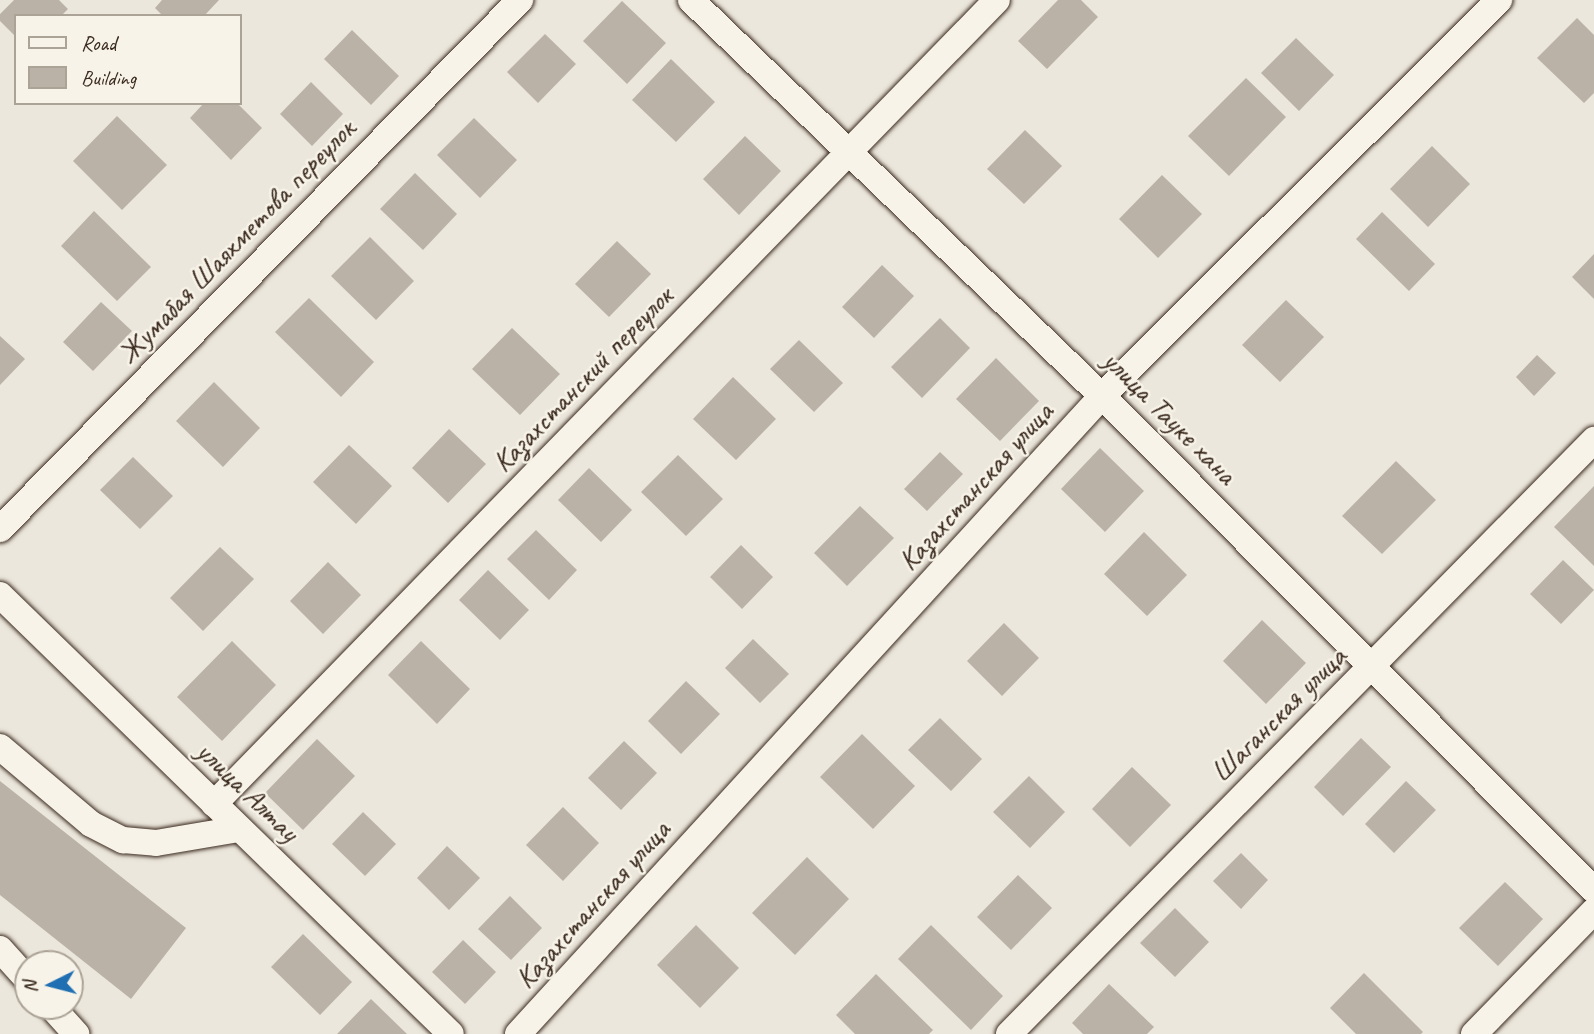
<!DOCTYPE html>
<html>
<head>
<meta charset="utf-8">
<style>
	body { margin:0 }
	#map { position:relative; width:1594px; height:1034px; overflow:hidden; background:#ece7dc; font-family:Caveat,sans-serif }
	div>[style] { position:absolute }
	.building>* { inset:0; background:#bab2a7 }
	.roads { filter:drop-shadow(0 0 2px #3b2a1e) drop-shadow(0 0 2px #3b2a1e) }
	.street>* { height:26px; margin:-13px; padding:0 13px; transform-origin:13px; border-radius:13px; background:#f7f3e8 }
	span { translate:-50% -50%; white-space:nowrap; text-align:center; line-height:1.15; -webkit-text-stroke:5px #f7f3e8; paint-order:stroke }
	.street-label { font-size:30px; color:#3b2a1e }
	.legend { position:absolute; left:14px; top:14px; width:228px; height:91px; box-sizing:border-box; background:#f7f3e8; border:2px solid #aca397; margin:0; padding:9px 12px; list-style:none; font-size:21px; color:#3b2a1e }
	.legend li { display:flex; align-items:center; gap:14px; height:35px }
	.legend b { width:35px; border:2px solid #aca397 }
	.north { position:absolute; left:14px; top:950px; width:70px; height:70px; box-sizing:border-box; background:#f7f3e8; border:2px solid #aca397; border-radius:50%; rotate:264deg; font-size:19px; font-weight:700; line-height:28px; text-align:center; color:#3b2a1e }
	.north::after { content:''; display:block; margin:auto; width:24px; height:32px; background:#1f6fb2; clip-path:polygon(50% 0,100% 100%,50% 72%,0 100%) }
</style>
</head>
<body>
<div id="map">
	<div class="building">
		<div style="clip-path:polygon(14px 0,59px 0,68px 9px,61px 16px,16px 16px,16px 37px,0 21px,0 14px)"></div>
		<div style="clip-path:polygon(162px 0,219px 0,204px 16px,163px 16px,155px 8px)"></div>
		<div style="clip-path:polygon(1058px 0,1081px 0,1098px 17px,1047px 69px,1018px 41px)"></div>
		<div style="clip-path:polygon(622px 1px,666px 43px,627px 84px,583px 41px)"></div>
		<div style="clip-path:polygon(1577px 18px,1594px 35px,1594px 93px,1584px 103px,1537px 58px)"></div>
		<div style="clip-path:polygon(352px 30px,399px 76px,371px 105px,324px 59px)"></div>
		<div style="clip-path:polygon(545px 34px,576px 64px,538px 103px,507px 72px)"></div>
		<div style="clip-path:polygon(1296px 38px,1334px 75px,1299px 111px,1261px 73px)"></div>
		<div style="clip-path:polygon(671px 59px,715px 102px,676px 142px,632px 100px)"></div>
		<div style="clip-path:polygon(1246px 78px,1286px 117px,1229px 176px,1188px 136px)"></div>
		<div style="clip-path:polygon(311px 82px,343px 114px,312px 146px,280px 114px)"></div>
		<div style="clip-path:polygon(204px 103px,237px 103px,262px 128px,231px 160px,190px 118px)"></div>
		<div style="clip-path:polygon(117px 116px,167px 165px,122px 210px,73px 161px)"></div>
		<div style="clip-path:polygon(474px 118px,517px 160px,480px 198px,437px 155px)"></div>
		<div style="clip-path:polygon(1025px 130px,1062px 166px,1024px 204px,987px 169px)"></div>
		<div style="clip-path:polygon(745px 136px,781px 171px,739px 215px,703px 179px)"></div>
		<div style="clip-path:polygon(1432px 146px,1470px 184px,1428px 227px,1390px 189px)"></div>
		<div style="clip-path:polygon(415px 173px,457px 214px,423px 250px,380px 209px)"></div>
		<div style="clip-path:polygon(1162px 175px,1202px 214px,1158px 258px,1119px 219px)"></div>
		<div style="clip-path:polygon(94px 211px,151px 267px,117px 301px,61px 246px)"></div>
		<div style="clip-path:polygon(1382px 212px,1435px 264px,1409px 291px,1356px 239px)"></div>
		<div style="clip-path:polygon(370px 237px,414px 281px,376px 320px,331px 276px)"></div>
		<div style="clip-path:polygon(617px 241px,651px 274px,609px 317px,575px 284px)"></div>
		<div style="clip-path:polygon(1594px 254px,1594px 299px,1572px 277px)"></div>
		<div style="clip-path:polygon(882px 265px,914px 296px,874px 338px,842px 307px)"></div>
		<div style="clip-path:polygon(309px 298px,374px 362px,341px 397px,275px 332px)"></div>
		<div style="clip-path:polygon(1286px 300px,1324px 337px,1280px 382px,1242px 345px)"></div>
		<div style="clip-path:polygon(101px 302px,132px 331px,93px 371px,63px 342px)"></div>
		<div style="clip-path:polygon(940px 318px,970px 348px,922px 398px,891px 367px)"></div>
		<div style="clip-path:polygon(512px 328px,560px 374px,520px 415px,472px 369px)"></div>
		<div style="clip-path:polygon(0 336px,25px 359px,0 385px)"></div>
		<div style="clip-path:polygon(799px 340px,843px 383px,814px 412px,770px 369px)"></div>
		<div style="clip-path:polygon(1537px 355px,1556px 373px,1534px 396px,1516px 377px)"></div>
		<div style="clip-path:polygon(996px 358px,1039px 401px,1000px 441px,956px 399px)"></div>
		<div style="clip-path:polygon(733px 377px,776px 419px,736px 460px,693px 419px)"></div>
		<div style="clip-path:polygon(214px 382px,260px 428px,223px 467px,176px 421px)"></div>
		<div style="clip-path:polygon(449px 429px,486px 464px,448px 503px,412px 468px)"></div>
		<div style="clip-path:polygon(349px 445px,392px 486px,356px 524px,313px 482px)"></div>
		<div style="clip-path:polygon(1100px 448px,1144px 491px,1105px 532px,1061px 489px)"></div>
		<div style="clip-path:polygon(940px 452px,963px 474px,927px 511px,904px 489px)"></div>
		<div style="clip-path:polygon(678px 455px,723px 499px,686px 536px,641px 492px)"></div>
		<div style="clip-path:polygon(133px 457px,173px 496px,140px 529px,100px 490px)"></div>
		<div style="clip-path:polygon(1396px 461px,1436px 500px,1382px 554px,1342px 516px)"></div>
		<div style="clip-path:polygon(589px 468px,632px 510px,601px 542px,558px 500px)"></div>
		<div style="clip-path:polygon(1594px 486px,1594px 566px,1554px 527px)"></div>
		<div style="clip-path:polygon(860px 506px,894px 538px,847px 586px,814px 553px)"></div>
		<div style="clip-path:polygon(536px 530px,577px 570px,549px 600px,507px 559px)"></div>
		<div style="clip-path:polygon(1144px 532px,1187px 575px,1147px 616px,1104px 574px)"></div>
		<div style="clip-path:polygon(741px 545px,773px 577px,742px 609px,710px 577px)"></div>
		<div style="clip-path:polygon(220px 547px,254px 579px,203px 631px,170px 598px)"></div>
		<div style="clip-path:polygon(1563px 560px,1594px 590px,1561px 624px,1530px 594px)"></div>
		<div style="clip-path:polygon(328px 562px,361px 595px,323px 634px,290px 601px)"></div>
		<div style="clip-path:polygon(488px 570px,529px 610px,500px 640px,459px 600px)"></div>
		<div style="clip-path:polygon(1262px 620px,1306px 663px,1266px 704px,1223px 661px)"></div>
		<div style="clip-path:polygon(1004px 623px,1039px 658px,1002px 696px,967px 661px)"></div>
		<div style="clip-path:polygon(753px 639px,789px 674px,760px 703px,725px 668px)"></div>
		<div style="clip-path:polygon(232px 641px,276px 685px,222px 741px,177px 697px)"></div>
		<div style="clip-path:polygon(421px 641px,470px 689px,437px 724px,388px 675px)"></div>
		<div style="clip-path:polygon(686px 681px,720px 714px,681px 754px,648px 721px)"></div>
		<div style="clip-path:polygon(940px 718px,982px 759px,951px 791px,908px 750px)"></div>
		<div style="clip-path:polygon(862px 734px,915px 786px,873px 829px,820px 777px)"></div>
		<div style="clip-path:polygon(1361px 738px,1391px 767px,1343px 816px,1314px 787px)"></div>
		<div style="clip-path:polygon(317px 739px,355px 776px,303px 830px,265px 793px)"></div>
		<div style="clip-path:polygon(624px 741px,657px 773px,621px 810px,588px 778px)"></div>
		<div style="clip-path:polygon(1132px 767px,1171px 805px,1130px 847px,1092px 809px)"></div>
		<div style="clip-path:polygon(1029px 776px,1065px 812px,1030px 848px,993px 812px)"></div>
		<div style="clip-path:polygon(0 781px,186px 928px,131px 999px,0 895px)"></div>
		<div style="clip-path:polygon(1406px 781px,1436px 810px,1394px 853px,1365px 824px)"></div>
		<div style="clip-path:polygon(563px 807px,599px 843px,563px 881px,526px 845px)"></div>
		<div style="clip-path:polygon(363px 812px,396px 844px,365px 876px,332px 844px)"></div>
		<div style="clip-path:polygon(447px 846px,480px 878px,449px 910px,417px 878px)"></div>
		<div style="clip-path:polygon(1241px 853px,1268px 880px,1241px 909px,1213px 881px)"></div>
		<div style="clip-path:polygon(807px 857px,849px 899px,795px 955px,752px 913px)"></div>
		<div style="clip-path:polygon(1018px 875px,1052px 908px,1011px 950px,977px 917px)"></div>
		<div style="clip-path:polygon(1505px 882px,1543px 919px,1498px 966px,1459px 928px)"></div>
		<div style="clip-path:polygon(510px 896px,542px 928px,511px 960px,478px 929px)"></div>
		<div style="clip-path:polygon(1175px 908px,1209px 942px,1175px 977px,1140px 943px)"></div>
		<div style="clip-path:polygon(696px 925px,739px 968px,700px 1008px,657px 965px)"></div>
		<div style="clip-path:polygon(931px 925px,1003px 996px,971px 1030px,898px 959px)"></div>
		<div style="clip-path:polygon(303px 934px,352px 982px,320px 1015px,271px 967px)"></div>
		<div style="clip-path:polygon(463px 940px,496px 972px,465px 1004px,432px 972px)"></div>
		<div style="clip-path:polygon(1364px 973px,1423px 1032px,1421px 1034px,1356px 1034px,1330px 1008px)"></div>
		<div style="clip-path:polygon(876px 974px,933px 1030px,929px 1034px,855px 1034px,836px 1015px)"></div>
		<div style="clip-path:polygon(1109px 984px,1154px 1027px,1147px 1034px,1083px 1034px,1072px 1023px)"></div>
		<div style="clip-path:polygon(371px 999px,407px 1034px,337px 1034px)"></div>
	</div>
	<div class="roads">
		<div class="street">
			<div style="left:691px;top:0;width:571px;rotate:43.94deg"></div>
			<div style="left:1102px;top:396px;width:697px;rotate:45.12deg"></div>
			<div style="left:0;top:529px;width:742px;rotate:-45.49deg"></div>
			<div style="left:0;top:595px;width:629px;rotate:44.23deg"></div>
			<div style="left:0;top:747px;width:119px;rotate:40.2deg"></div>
			<div style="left:91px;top:824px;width:36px;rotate:27deg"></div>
			<div style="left:123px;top:840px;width:33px;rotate:5deg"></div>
			<div style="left:156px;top:843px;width:84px;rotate:-9.6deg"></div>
			<div style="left:214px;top:804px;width:1122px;rotate:-45.76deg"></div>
			<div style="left:0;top:949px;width:42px;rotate:47.9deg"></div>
			<div style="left:51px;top:1006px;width:38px;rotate:48deg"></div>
			<div style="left:518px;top:1034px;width:865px;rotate:-47.53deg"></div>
			<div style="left:1102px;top:396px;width:561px;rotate:-44.93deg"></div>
			<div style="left:1009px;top:1034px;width:834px;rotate:-45.44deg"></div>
			<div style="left:1474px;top:1034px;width:172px;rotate:-45.7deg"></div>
		</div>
	</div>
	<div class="street-label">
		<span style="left:236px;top:241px;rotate:-46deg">Жумабая Шаяхметова переулок</span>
		<span style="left:582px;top:379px;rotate:-46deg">Казахстанский переулок</span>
		<span style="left:1170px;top:417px;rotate:45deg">улица Тауке хана</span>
		<span style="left:975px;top:486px;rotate:-48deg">Казахстанская улица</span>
		<span style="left:1278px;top:714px;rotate:-45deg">Шаганская улица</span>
		<span style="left:248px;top:791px;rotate:44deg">улица Алтау</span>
		<span style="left:592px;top:904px;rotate:-48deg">Казахстанская улица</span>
	</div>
	<ul class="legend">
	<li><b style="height:9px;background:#f7f3e8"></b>Road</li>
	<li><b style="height:19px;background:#bab2a7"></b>Building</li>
	</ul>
	<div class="north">N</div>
</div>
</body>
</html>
